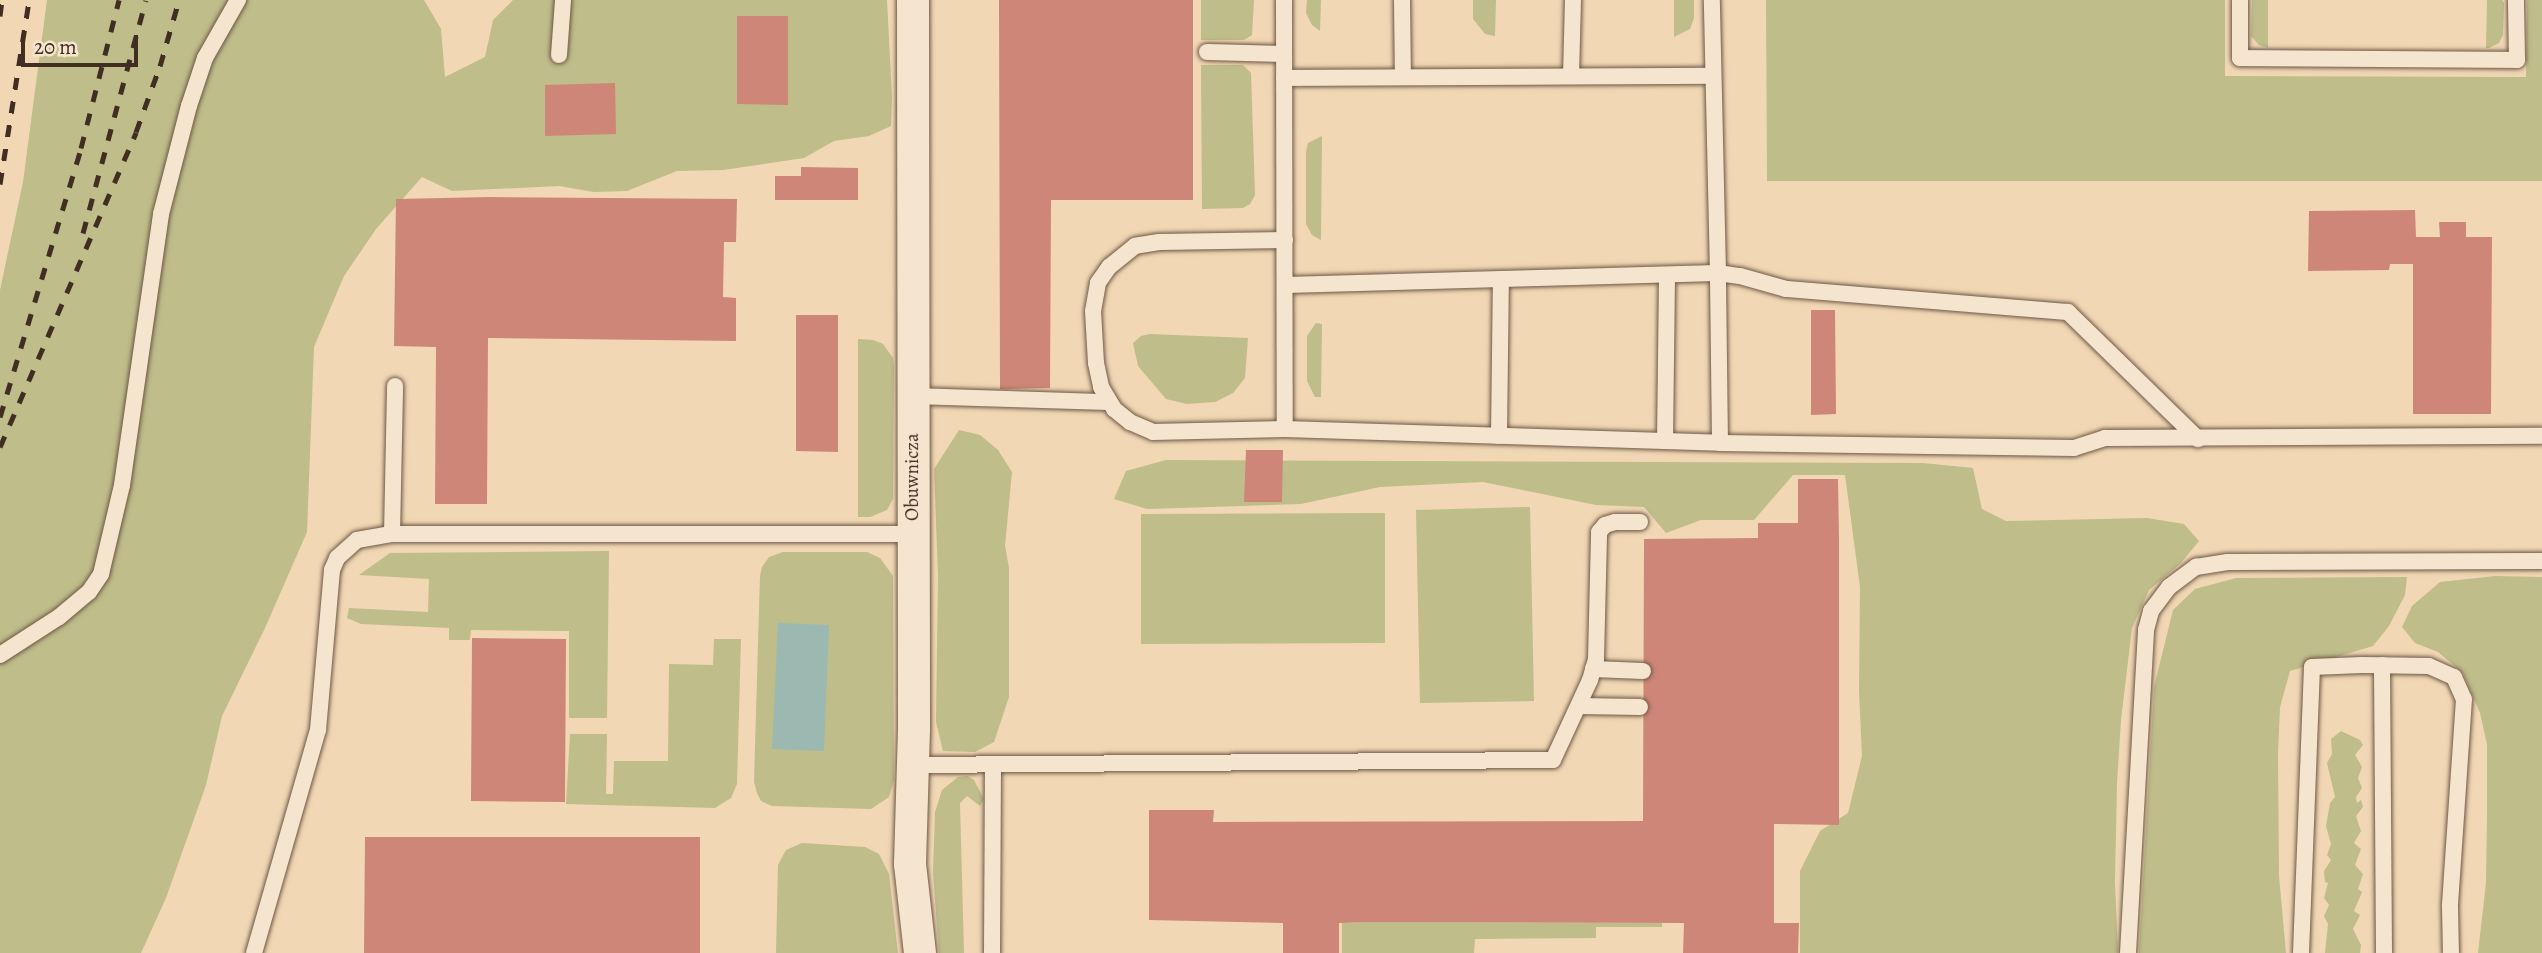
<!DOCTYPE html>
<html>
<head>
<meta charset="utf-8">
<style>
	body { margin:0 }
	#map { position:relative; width:2542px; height:953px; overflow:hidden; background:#f1d7b4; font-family:Alegreya,serif }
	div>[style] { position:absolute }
	.green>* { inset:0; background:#bfbd8a }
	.water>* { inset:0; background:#9bb9b0 }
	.building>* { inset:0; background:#ce8678 }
	.roads { filter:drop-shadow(0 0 2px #6d5846) drop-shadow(0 0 2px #6d5846) }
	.service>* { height:16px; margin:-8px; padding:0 8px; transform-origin:8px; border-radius:8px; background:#f6e5ce }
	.minor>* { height:32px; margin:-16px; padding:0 16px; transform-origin:16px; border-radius:16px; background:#f6e5ce }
	.rail>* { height:5px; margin-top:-2.5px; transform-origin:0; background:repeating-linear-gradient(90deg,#412d22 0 12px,transparent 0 24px) }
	span { translate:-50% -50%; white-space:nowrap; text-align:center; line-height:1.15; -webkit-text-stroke:5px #f6e5ce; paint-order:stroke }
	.street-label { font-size:19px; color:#412d22 }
	.scale { position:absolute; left:21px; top:35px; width:117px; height:32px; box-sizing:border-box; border:4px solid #412d22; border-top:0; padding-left:9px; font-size:21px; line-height:24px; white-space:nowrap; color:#412d22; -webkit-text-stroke:5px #f6e5ce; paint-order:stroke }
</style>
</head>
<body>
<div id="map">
	<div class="green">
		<div style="clip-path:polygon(47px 0,424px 0,441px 29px,445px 77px,485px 57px,493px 20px,513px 0,887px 0,892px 98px,891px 126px,869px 136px,834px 141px,804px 158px,723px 170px,677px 171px,627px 191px,594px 192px,559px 186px,452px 191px,422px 177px,376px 229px,344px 276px,314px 347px,307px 532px,265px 628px,222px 716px,206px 785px,166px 898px,141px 953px,0 953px,0 290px,23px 182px)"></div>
		<div style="clip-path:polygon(1201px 0,1254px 0,1252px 35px,1244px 40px,1201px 40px)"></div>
		<div style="clip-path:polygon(1307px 0,1321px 0,1320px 31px,1312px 25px,1306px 13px)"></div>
		<div style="clip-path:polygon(1473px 0,1496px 0,1495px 36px,1485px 34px,1473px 19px)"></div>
		<div style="clip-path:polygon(1674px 0,1694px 0,1694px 18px,1690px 29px,1674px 37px)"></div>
		<div style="clip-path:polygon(1766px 0,2225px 0,2225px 76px,2526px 77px,2527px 0,2542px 0,2542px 181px,1767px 181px)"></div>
		<div style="clip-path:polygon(2252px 0,2268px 0,2268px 48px,2259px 45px,2251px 36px)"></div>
		<div style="clip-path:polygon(2487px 0,2502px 0,2504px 3px,2503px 35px,2499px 43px,2489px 48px,2486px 48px)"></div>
		<div style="clip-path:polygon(1201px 65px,1243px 65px,1251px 73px,1255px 195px,1250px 204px,1243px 208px,1202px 209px)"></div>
		<div style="clip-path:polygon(1322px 136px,1321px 240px,1312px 235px,1306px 224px,1306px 152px,1308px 143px)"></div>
		<div style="clip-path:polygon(1316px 323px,1322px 324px,1321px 397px,1315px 397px,1307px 381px,1307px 336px)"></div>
		<div style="clip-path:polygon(1150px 334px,1248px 338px,1245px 378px,1233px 393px,1215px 402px,1187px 404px,1166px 399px,1138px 366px,1133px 343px,1141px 336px)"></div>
		<div style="clip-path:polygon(858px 339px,873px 340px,883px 344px,893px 358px,894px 366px,893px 499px,887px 510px,870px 517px,858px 517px)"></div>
		<div style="clip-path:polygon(959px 430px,980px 435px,998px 450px,1012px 472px,1005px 546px,1009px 568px,1009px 697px,994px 742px,975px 752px,943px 751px,936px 722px,938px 576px,934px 469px)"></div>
		<div style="clip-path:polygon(1166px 460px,1923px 463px,1973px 468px,1982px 509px,2006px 521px,2147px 518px,2184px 524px,2199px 541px,2181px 563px,2149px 590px,2132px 628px,2121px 720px,2117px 783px,2115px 882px,2118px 953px,1800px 953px,1800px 871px,1820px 831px,1848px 813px,1862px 756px,1859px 691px,1860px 587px,1845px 475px,1793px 475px,1754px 520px,1701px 520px,1666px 533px,1644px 507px,1596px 505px,1483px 482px,1380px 487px,1301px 504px,1147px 509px,1114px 499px,1126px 471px)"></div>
		<div style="clip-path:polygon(1530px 507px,1534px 701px,1420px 703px,1416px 510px)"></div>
		<div style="clip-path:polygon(1385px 513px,1385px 643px,1141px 644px,1141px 514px)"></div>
		<div style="clip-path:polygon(609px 551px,607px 718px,569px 718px,569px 631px,471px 630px,470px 640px,449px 640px,449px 628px,361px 624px,347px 618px,349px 608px,428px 612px,429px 579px,359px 575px,390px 553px)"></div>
		<div style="clip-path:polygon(783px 552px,867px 552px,880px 558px,893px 576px,894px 780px,889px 797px,871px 809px,772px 806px,761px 801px,757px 793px,754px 782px,760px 576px,762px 567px,769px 557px)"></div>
		<div style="clip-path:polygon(2495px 576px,2542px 577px,2542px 953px,2478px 953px,2486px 883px,2487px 815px,2487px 744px,2480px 713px,2463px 673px,2438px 652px,2415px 643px,2402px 627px,2412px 606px,2440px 582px)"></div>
		<div style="clip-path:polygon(2407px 577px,2405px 595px,2389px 626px,2373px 646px,2290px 671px,2280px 707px,2278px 753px,2279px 876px,2286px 953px,2139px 953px,2154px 687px,2173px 610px,2195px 589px,2236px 578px)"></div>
		<div style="clip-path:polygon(714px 639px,741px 639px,737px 784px,731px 798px,715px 808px,566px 804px,570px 734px,607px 734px,606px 794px,613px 794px,614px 761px,668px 761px,669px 664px,713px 665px)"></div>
		<div style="clip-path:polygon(2341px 731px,2360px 740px,2363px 745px,2355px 755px,2362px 767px,2358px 778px,2362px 788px,2356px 797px,2357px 803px,2361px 800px,2363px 807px,2356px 816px,2361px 831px,2354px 843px,2361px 849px,2355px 865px,2363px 874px,2358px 889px,2362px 892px,2354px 911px,2360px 915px,2353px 929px,2361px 945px,2360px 953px,2325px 953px,2328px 924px,2324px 916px,2329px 905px,2324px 898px,2328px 883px,2325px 882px,2324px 871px,2331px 860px,2327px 855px,2331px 844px,2326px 826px,2330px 803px,2335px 797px,2327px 763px,2332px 754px,2331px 739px)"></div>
		<div style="clip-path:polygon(958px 777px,968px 776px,974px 780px,984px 799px,980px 806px,967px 796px,960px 803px,964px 953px,939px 953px,933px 873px,935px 812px,942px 790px)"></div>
		<div style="clip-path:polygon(802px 843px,865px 847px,879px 854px,889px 874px,898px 953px,776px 953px,778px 865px,786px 850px)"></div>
		<div style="clip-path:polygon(1342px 923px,1371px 922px,1662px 923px,1662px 927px,1596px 927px,1596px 938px,1475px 939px,1474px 953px,1342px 953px)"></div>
	</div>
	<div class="water">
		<div style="clip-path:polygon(778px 623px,829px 625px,824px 751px,772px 749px)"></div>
	</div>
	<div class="building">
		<div style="clip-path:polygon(999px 0,1193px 0,1193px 200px,1051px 200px,1050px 388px,1000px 389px)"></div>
		<div style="clip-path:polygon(737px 16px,788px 16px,788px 105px,737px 104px)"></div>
		<div style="clip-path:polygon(615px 83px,616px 134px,545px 136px,545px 85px)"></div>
		<div style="clip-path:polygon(801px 167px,858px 168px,858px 200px,775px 200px,775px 176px,801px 176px)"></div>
		<div style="clip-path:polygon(490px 197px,737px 199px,736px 242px,724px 242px,723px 297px,736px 298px,736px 341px,488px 338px,487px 504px,435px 504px,436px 347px,394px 346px,396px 199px)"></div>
		<div style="clip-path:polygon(2415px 210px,2416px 237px,2440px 237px,2439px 222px,2466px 222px,2466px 237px,2492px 237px,2491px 414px,2413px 414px,2413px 264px,2390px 264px,2389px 270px,2308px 271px,2309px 211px)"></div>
		<div style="clip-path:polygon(1811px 310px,1835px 310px,1836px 414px,1811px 415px)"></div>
		<div style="clip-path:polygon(796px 315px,838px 315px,838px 452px,796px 451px)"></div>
		<div style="clip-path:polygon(1246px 450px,1283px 450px,1282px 502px,1244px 502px)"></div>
		<div style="clip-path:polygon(1798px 479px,1838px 479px,1839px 539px,1839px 825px,1774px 824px,1774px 923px,1799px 923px,1798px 953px,1683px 953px,1684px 923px,1371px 922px,1339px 923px,1339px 953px,1283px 953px,1283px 923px,1149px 920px,1149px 810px,1214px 810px,1213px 822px,1643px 821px,1644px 539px,1758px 538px,1758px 523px,1798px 523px)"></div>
		<div style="clip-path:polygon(472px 638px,566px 639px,565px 802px,471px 801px)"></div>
		<div style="clip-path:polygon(365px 837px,700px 837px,700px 953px,364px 953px)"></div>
	</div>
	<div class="roads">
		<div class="service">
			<div style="left:1284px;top:0;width:429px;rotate:89.9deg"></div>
			<div style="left:1402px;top:0;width:77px;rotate:89.3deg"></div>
			<div style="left:2240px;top:0;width:58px;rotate:90deg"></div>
			<div style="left:2240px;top:58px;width:277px;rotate:0.4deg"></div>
			<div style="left:2517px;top:60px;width:60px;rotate:-91deg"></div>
			<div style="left:1207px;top:52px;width:77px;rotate:1.5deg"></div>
			<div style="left:559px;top:55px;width:55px;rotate:-85.8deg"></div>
			<div style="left:1571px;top:76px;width:76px;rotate:-88.5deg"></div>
			<div style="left:1284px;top:78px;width:429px;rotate:-0.3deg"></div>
			<div style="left:1285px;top:240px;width:126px;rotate:179.1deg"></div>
			<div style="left:1159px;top:242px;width:24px;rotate:171deg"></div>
			<div style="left:1135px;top:246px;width:33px;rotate:141deg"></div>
			<div style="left:1109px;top:267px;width:19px;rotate:125deg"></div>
			<div style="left:1098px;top:283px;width:28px;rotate:100deg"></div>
			<div style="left:1093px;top:311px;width:52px;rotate:86.7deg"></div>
			<div style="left:1096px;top:363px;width:25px;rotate:78deg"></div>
			<div style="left:1101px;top:387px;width:26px;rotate:59deg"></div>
			<div style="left:1114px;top:409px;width:21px;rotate:39deg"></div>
			<div style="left:1130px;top:422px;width:25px;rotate:23deg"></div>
			<div style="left:1153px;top:432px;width:132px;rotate:-1.3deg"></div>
			<div style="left:1285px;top:429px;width:435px;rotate:1.8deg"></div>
			<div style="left:1720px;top:443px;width:354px;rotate:0.8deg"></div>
			<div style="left:2074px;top:448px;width:33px;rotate:-18deg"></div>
			<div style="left:2105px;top:438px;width:437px;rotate:-0.3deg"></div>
			<div style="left:1285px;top:285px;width:433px;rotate:-1.6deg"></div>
			<div style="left:1718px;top:273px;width:273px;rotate:-91.3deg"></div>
			<div style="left:913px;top:396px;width:195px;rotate:1.8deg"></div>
			<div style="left:1499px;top:436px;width:157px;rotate:-89.3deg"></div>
			<div style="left:1665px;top:441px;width:165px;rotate:-89.3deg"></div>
			<div style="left:1720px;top:443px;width:170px;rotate:-90.7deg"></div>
			<div style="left:1718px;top:273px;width:22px;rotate:8deg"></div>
			<div style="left:1740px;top:276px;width:48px;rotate:15.8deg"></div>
			<div style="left:1786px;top:289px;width:283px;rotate:4.7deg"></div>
			<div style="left:2068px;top:312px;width:182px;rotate:44.3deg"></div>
			<div style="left:392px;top:534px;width:148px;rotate:-88.8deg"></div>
			<div style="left:0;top:655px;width:70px;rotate:-32.8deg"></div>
			<div style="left:59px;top:617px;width:39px;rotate:-40deg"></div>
			<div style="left:89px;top:592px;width:22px;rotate:-56deg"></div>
			<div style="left:101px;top:574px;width:91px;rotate:-76.7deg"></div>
			<div style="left:122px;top:485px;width:274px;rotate:-81.8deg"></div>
			<div style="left:161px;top:214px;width:112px;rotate:-75.5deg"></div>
			<div style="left:189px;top:106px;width:51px;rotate:-71.6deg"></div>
			<div style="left:205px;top:58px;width:67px;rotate:-60.4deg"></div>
			<div style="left:2382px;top:665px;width:288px;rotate:89.6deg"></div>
			<div style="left:1593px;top:669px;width:50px;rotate:2.3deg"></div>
			<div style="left:1579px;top:706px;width:61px;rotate:0.9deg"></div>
			<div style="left:913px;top:765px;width:640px;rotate:-0.45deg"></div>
			<div style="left:1553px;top:760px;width:88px;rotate:-65.2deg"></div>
			<div style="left:1590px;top:680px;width:22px;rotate:-74deg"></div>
			<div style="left:1596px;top:659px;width:127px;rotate:-88.6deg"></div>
			<div style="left:1599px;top:532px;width:9px;rotate:-49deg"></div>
			<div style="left:1605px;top:525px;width:10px;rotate:-17deg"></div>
			<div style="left:1615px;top:522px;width:25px"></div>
			<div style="left:254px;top:953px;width:232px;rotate:-74deg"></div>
			<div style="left:318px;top:730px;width:161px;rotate:-85deg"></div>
			<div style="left:332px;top:570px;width:13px;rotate:-67deg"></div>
			<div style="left:337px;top:558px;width:27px;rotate:-42deg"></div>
			<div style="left:357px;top:540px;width:36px;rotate:-10deg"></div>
			<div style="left:392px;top:534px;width:521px"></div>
			<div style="left:992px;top:953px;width:189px;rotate:-89.7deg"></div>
			<div style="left:2128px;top:953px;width:324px;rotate:-86.8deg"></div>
			<div style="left:2146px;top:630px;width:20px;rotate:-75deg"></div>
			<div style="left:2151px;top:611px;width:30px;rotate:-53deg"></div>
			<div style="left:2169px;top:587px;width:34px;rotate:-37deg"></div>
			<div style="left:2196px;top:567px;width:32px;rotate:-9deg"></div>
			<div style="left:2228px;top:562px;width:314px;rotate:-0.2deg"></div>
			<div style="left:2301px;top:953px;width:286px;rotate:-87.8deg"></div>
			<div style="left:2312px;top:667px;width:50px;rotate:-2.3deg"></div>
			<div style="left:2362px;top:665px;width:67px;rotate:0.9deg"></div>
			<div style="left:2429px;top:666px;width:27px;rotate:24deg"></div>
			<div style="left:2454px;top:677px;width:24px;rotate:66deg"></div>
			<div style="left:2464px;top:699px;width:208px;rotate:93.9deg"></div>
			<div style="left:2450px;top:907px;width:46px;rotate:88.8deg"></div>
		</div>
		<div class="minor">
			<div style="left:913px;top:0;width:729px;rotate:89.92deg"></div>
			<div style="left:914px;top:729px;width:135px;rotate:91.7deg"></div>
			<div style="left:910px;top:864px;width:90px;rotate:83.6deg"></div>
		</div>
	</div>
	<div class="rail">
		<div style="left:0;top:16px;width:16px;rotate:-83deg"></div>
		<div style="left:0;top:184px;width:186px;rotate:-81deg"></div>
		<div style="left:83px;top:233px;width:241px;rotate:-74.9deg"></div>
		<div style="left:0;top:417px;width:281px;rotate:-73.2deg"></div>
		<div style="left:81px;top:148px;width:153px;rotate:-75.6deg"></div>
		<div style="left:0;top:447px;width:343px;rotate:-66.6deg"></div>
		<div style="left:136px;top:132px;width:70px;rotate:-70deg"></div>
		<div style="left:160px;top:66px;width:69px;rotate:-73.9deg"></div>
	</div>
	<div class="street-label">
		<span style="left:913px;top:477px;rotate:-90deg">Obuwnicza</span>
	</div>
	<div class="scale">20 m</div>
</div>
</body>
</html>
